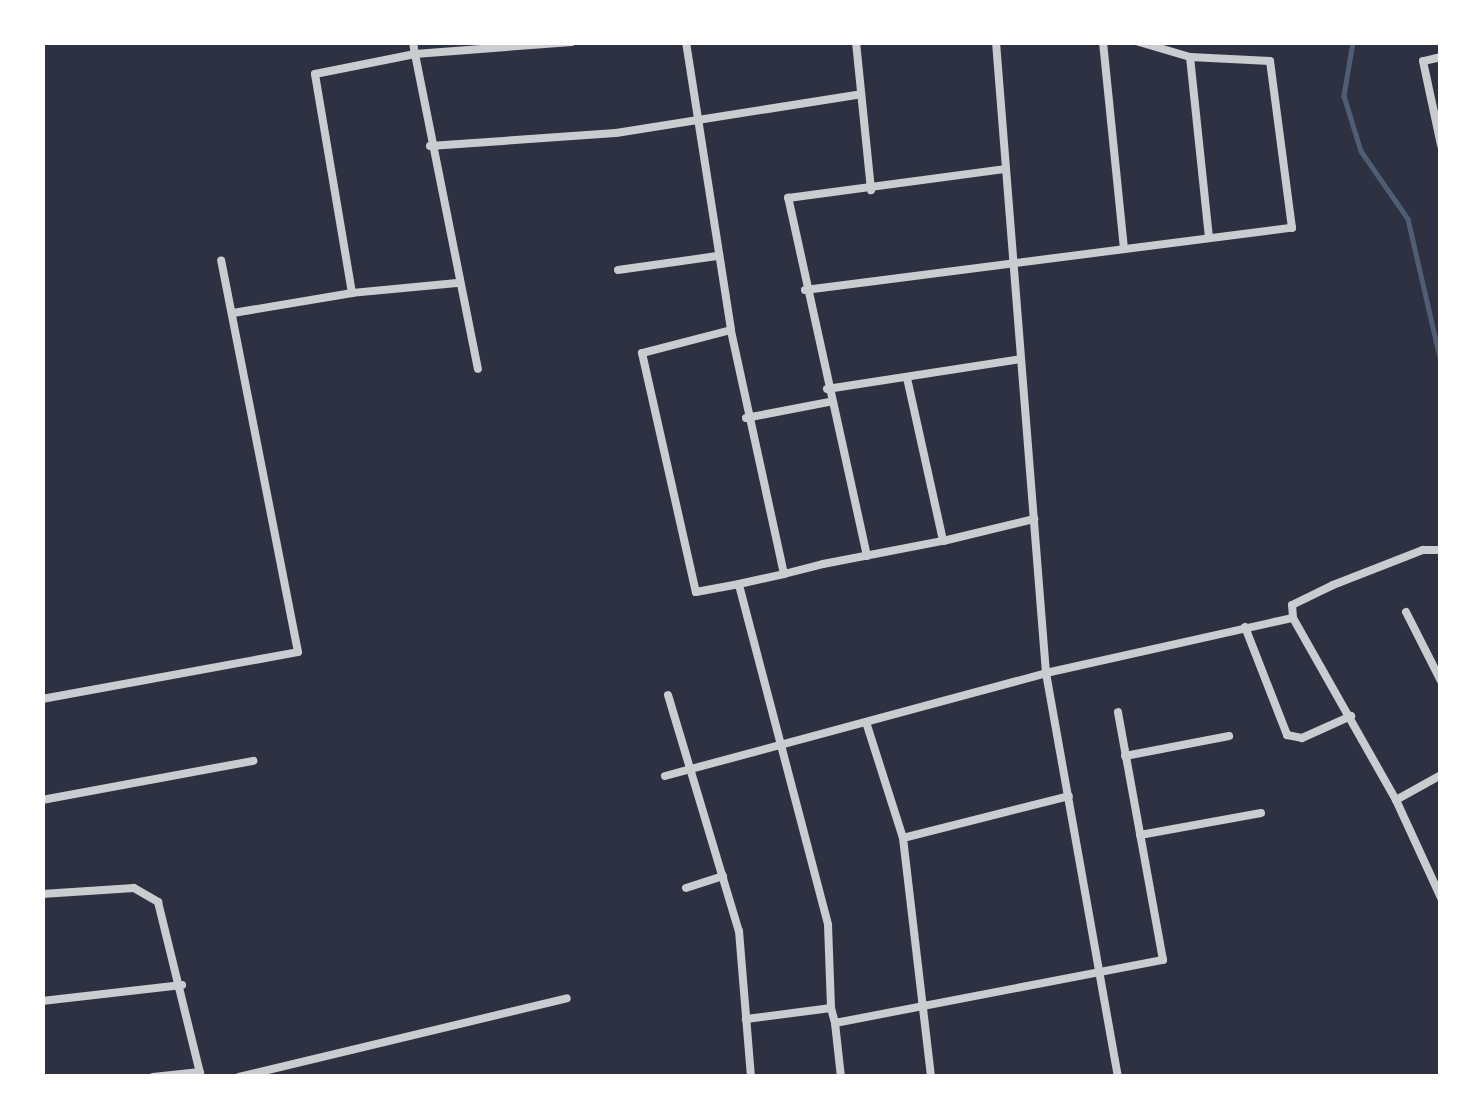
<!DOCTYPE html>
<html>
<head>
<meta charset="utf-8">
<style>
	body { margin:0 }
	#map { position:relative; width:1483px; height:1119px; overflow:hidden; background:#2d3142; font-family:Spectral,serif }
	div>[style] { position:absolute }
	.stream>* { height:4.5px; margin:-2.25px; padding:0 2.25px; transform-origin:2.25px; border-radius:2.25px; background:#4f5d75 }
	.minor>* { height:8px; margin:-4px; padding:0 4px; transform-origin:4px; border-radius:4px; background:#caccd0 }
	span { translate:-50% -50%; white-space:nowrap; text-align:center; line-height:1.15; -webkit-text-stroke:9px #fff; paint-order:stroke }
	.frame { position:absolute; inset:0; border:45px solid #fff; pointer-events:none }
</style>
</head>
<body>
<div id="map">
	<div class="stream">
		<div style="left:1353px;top:42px;width:55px;rotate:99.5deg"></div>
		<div style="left:1344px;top:96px;width:58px;rotate:72.8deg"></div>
		<div style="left:1361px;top:151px;width:83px;rotate:55.3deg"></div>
		<div style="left:1408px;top:219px;width:147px;rotate:77deg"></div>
	</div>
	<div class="minor">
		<div style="left:413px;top:42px;width:12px;rotate:81deg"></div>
		<div style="left:415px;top:54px;width:157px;rotate:-4.4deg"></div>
		<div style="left:686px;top:42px;width:291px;rotate:81.1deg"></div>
		<div style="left:856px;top:42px;width:149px;rotate:84.2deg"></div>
		<div style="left:996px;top:42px;width:633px;rotate:85.47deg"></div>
		<div style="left:1046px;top:673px;width:410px;rotate:79.9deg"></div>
		<div style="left:1103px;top:42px;width:208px;rotate:84.2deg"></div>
		<div style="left:1190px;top:57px;width:182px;rotate:84deg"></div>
		<div style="left:1441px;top:57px;width:18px;rotate:167deg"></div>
		<div style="left:1423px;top:61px;width:86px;rotate:77.9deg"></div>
		<div style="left:430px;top:146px;width:186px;rotate:-4deg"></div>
		<div style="left:616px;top:133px;width:248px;rotate:-9deg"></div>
		<div style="left:618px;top:270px;width:100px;rotate:-8deg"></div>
		<div style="left:457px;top:283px;width:105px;rotate:174.6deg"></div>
		<div style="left:352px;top:293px;width:222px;rotate:-99.6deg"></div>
		<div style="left:315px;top:74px;width:102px;rotate:-11.3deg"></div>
		<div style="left:415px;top:54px;width:321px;rotate:78.7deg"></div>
		<div style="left:805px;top:290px;width:491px;rotate:-7.3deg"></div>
		<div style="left:1292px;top:228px;width:168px;rotate:-97.5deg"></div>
		<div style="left:1270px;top:61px;width:80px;rotate:-177.1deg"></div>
		<div style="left:1190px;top:57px;width:53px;rotate:-163.6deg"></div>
		<div style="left:233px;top:313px;width:121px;rotate:-9.5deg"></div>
		<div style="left:907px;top:378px;width:167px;rotate:77.5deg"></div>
		<div style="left:827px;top:389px;width:196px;rotate:-8.8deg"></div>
		<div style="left:746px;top:418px;width:85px;rotate:-10.9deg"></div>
		<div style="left:867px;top:556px;width:367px;rotate:-102.4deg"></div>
		<div style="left:788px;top:198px;width:220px;rotate:-7.6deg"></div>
		<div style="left:784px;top:574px;width:250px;rotate:-102.3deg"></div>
		<div style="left:731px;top:330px;width:92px;rotate:165.5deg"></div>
		<div style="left:642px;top:353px;width:245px;rotate:77.3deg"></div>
		<div style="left:696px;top:592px;width:44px;rotate:-10.5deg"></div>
		<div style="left:739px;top:584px;width:46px;rotate:-12.5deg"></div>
		<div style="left:784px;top:574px;width:40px;rotate:-14.4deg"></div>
		<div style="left:823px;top:564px;width:122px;rotate:-10.9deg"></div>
		<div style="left:943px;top:541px;width:94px;rotate:-13.6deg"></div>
		<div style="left:739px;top:585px;width:351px;rotate:75.3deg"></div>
		<div style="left:828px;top:925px;width:83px;rotate:87.9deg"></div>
		<div style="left:831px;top:1008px;width:86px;rotate:172.6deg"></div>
		<div style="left:1406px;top:612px;width:77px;rotate:63.1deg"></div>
		<div style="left:1293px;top:618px;width:13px;rotate:-94deg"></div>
		<div style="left:1292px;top:605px;width:46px;rotate:-26deg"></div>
		<div style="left:1333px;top:585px;width:97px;rotate:-21.3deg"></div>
		<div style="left:1423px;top:550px;width:18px"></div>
		<div style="left:1245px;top:627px;width:116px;rotate:68.7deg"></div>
		<div style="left:1287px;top:735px;width:15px;rotate:11deg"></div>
		<div style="left:1302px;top:738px;width:54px;rotate:-24.2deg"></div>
		<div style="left:668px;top:695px;width:246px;rotate:73.3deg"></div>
		<div style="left:739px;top:931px;width:146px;rotate:85.3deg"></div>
		<div style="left:42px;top:699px;width:260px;rotate:-10.4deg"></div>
		<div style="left:298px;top:652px;width:399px;rotate:-101.1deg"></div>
		<div style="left:866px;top:722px;width:122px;rotate:72.3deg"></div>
		<div style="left:903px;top:838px;width:171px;rotate:-14.2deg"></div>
		<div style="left:1125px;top:756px;width:106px;rotate:-10.9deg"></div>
		<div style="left:665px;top:776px;width:395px;rotate:-15.1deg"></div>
		<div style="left:1046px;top:673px;width:253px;rotate:-12.6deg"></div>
		<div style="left:1293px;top:618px;width:209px;rotate:60.5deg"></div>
		<div style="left:1396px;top:800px;width:108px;rotate:65.3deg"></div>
		<div style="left:42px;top:800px;width:215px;rotate:-10.5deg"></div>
		<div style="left:1396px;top:800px;width:51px;rotate:-29.1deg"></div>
		<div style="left:1140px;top:835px;width:123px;rotate:-10.3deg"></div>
		<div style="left:903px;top:838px;width:241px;rotate:83.3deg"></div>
		<div style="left:686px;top:888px;width:39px;rotate:-18deg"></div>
		<div style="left:42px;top:894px;width:92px;rotate:-3.7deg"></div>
		<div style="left:134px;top:888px;width:28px;rotate:30deg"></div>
		<div style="left:158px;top:902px;width:180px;rotate:76.2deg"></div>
		<div style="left:42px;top:1001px;width:141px;rotate:-6.5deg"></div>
		<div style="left:831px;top:1008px;width:16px;rotate:75deg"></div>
		<div style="left:835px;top:1023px;width:334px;rotate:-10.9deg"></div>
		<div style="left:1163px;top:960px;width:252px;rotate:-100.3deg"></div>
		<div style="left:835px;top:1023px;width:54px;rotate:83.7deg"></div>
		<div style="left:153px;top:1077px;width:47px;rotate:-6.1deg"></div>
		<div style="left:239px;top:1077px;width:337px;rotate:-13.5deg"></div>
	</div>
	<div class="frame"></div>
</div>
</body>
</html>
